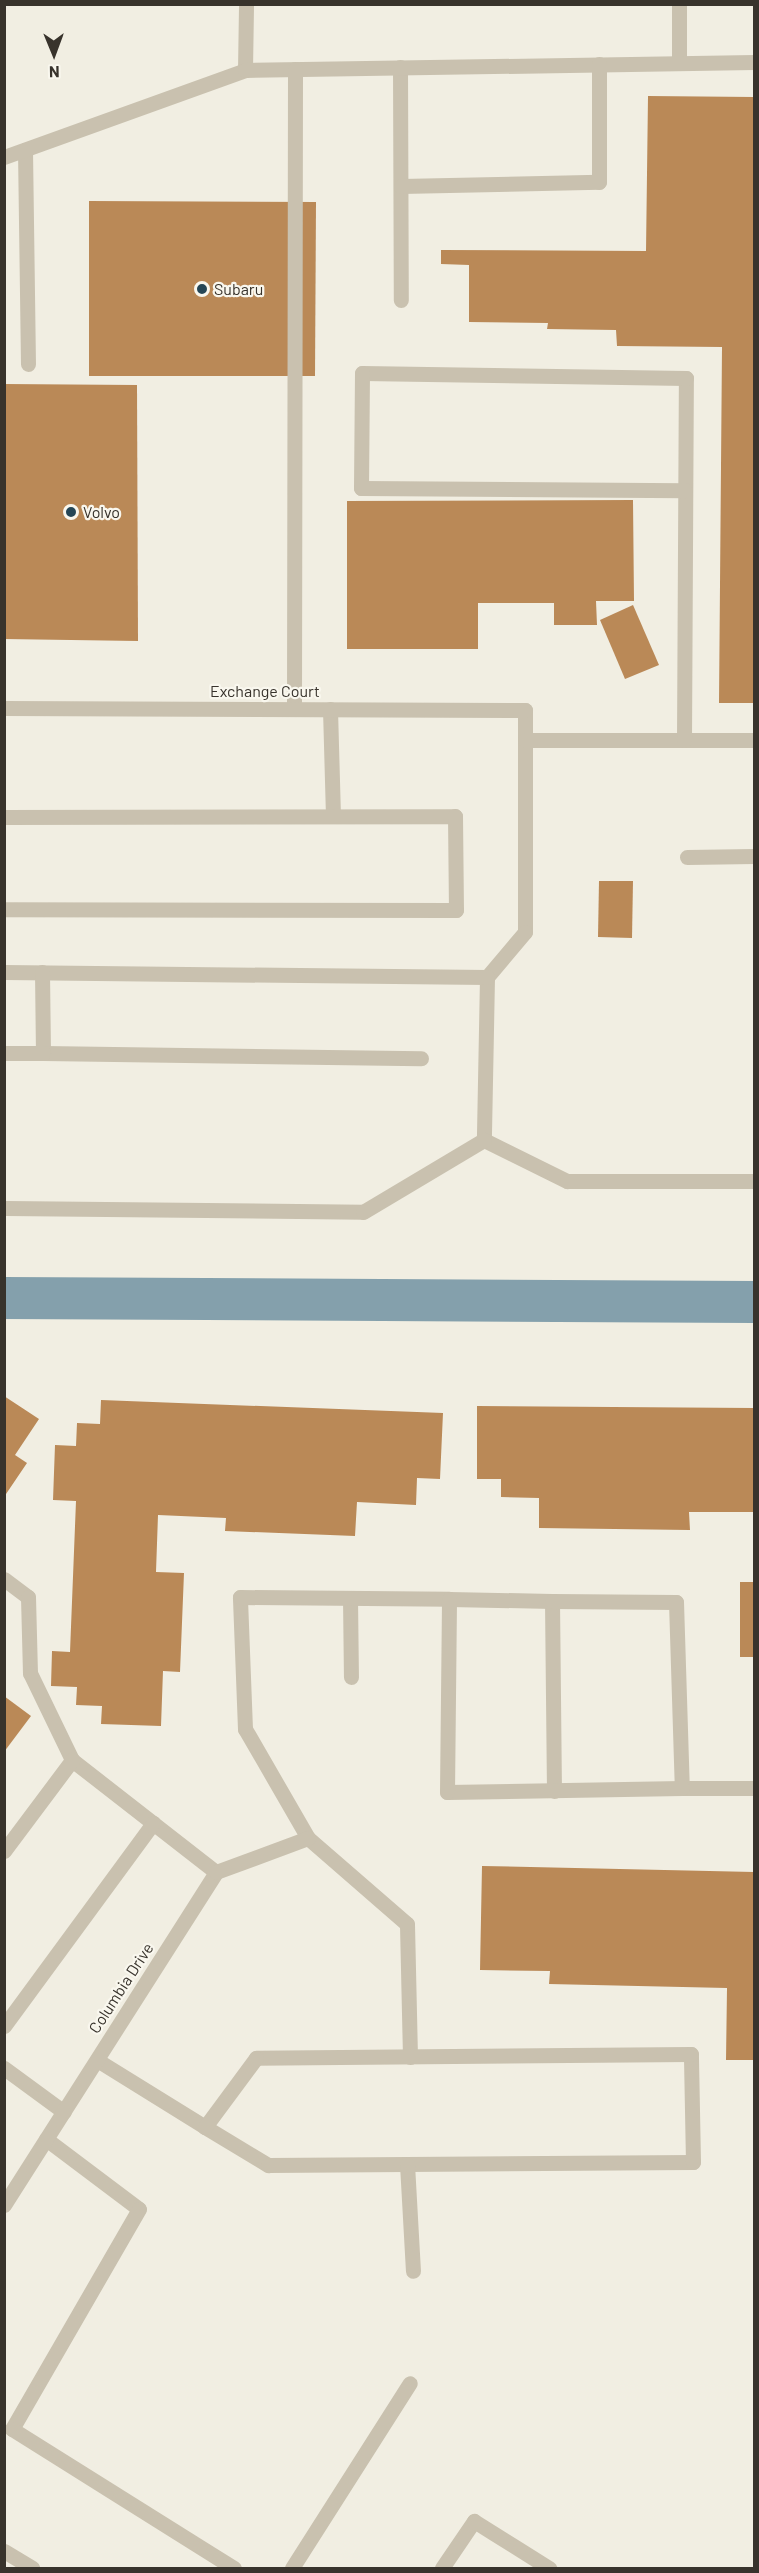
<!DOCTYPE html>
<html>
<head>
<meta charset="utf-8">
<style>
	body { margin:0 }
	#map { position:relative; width:759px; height:2573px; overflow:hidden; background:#f1eee2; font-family:Barlow,sans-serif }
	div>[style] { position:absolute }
	.canal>* { height:42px; margin:-21px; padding:0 21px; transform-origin:21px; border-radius:21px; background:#84a0ac }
	.building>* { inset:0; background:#ba8957 }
	.service>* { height:15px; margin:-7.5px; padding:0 7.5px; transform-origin:7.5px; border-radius:7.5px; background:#c9c1af }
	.minor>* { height:15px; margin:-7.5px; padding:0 7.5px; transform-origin:7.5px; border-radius:7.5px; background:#c9c1af }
	.dots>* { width:16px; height:16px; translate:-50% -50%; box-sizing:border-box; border:3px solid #f9f7ee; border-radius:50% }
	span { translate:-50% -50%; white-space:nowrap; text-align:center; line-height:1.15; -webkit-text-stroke:4.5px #f9f7ee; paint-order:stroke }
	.poi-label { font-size:16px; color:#38332c }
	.left { translate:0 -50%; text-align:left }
	.street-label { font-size:16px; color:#38332c }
	.frame { position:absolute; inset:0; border:6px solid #38332c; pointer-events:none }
	.north { position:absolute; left:24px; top:24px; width:60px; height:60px; -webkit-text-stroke:4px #f9f7ee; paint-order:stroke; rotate:179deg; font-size:16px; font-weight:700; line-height:24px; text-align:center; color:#38332c }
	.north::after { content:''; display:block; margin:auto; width:21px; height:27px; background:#38332c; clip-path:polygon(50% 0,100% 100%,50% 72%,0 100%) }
</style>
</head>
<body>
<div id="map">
	<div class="canal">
		<div style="left:4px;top:1298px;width:750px;rotate:0.31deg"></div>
	</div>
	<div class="building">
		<div style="clip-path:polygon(648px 96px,754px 97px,754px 703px,719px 703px,722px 347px,617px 346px,616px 330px,547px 329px,548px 323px,469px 322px,469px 265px,441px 264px,441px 250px,646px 251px)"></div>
		<div style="clip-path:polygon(89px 201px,316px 202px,315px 376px,89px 376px)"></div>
		<div style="clip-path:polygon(4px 384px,137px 385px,138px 641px,4px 639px)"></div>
		<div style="clip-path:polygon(633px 500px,634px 601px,596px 601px,597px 625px,554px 625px,554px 603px,478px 603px,478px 649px,347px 649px,347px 501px)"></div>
		<div style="clip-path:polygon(633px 605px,659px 665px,625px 679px,600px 620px)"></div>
		<div style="clip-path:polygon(599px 881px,633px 881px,632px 938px,598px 937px)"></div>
		<div style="clip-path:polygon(4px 1396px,39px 1419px,15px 1455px,27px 1463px,4px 1497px)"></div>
		<div style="clip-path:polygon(101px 1400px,443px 1413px,440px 1479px,417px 1478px,416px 1505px,357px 1502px,355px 1536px,225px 1531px,226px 1518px,158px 1515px,156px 1572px,184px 1573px,180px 1672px,163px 1671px,161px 1726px,101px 1724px,102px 1706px,76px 1705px,77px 1687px,51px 1686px,52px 1651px,70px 1652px,76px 1501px,53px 1500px,55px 1445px,76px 1446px,77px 1423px,100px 1424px)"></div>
		<div style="clip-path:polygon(477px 1406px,754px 1408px,754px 1512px,689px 1512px,690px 1530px,539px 1528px,539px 1498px,501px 1497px,501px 1479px,477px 1479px)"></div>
		<div style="clip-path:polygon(740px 1582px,754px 1582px,754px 1657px,740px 1657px)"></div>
		<div style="clip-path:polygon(4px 1696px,31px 1716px,4px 1752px)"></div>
		<div style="clip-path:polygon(482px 1866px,754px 1872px,754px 2060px,726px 2060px,727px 1988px,549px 1984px,550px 1971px,480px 1970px)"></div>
	</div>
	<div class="service">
		<div style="left:679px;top:63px;width:59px;rotate:-90deg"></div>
		<div style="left:400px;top:67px;width:233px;rotate:89.8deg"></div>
		<div style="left:245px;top:70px;width:66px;rotate:-89.1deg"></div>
		<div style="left:25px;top:150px;width:214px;rotate:89.2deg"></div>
		<div style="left:4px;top:157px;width:256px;rotate:-19.8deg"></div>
		<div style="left:245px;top:70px;width:509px;rotate:-0.9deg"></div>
		<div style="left:401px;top:186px;width:198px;rotate:-1.2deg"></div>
		<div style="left:599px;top:182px;width:118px;rotate:-90deg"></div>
		<div style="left:294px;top:709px;width:640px;rotate:-89.91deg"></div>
		<div style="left:330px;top:709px;width:105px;rotate:88.4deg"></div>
		<div style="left:525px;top:710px;width:222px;rotate:90deg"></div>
		<div style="left:525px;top:932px;width:59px;rotate:130.2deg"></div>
		<div style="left:487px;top:977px;width:163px;rotate:91.1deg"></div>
		<div style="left:484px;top:1140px;width:93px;rotate:26.3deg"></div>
		<div style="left:567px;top:1181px;width:187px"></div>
		<div style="left:525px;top:740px;width:229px"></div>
		<div style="left:684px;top:740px;width:362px;rotate:-89.7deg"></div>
		<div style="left:686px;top:378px;width:324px;rotate:-179.1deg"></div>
		<div style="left:362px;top:373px;width:115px;rotate:90.5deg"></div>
		<div style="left:361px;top:488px;width:324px;rotate:0.4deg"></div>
		<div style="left:4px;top:817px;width:451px;rotate:-0.1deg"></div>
		<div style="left:455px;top:816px;width:94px;rotate:89.4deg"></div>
		<div style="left:456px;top:910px;width:452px;rotate:-179.9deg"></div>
		<div style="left:687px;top:857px;width:67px;rotate:-0.9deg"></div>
		<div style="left:4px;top:972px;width:483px;rotate:0.6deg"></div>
		<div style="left:42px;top:972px;width:81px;rotate:89.3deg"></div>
		<div style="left:43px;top:1053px;width:378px;rotate:0.8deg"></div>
		<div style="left:4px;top:1053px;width:39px"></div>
		<div style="left:6px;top:1208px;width:357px;rotate:0.6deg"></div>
		<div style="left:363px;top:1212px;width:141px;rotate:-30.8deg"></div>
		<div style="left:4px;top:1579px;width:30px;rotate:37deg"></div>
		<div style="left:28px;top:1597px;width:76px;rotate:88.5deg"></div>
		<div style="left:30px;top:1673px;width:97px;rotate:64.2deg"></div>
		<div style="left:72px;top:1760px;width:182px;rotate:37.9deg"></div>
		<div style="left:350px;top:1598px;width:79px;rotate:89.3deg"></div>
		<div style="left:552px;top:1601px;width:190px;rotate:89.4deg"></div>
		<div style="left:682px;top:1788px;width:72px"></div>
		<div style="left:4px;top:1851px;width:114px;rotate:-53.2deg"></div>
		<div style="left:4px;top:2026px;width:252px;rotate:-53.7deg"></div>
		<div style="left:410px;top:2057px;width:133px;rotate:-91.3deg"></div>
		<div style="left:407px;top:1924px;width:131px;rotate:-139deg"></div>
		<div style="left:308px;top:1838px;width:126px;rotate:-120deg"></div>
		<div style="left:245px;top:1729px;width:132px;rotate:-92.2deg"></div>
		<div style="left:240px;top:1597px;width:209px;rotate:0.5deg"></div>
		<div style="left:449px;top:1599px;width:103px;rotate:1.1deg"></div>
		<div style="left:552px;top:1601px;width:124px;rotate:0.5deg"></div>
		<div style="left:676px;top:1602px;width:186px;rotate:88.2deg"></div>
		<div style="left:682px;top:1788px;width:235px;rotate:179deg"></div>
		<div style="left:447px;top:1792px;width:193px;rotate:-89.4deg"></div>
		<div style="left:97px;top:2060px;width:127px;rotate:31.8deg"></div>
		<div style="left:205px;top:2127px;width:74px;rotate:31.1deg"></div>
		<div style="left:268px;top:2165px;width:425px;rotate:-0.4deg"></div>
		<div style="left:693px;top:2162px;width:108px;rotate:-91.1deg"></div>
		<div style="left:691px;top:2054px;width:435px;rotate:179.5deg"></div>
		<div style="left:256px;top:2058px;width:86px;rotate:126.5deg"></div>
		<div style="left:4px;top:2068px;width:74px;rotate:36.3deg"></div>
		<div style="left:46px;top:2139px;width:116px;rotate:37deg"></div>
		<div style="left:139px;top:2209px;width:254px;rotate:120deg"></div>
		<div style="left:12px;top:2429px;width:262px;rotate:32.1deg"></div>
		<div style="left:407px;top:2164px;width:107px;rotate:86.8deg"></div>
		<div style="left:292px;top:2568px;width:219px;rotate:-57.5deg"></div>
		<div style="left:442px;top:2568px;width:57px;rotate:-55.8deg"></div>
		<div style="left:474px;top:2521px;width:89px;rotate:32.1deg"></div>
	</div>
	<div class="minor">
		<div style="left:4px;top:708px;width:521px;rotate:0.22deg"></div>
		<div style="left:4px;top:2205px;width:395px;rotate:-57.5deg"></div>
		<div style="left:216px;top:1872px;width:98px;rotate:-20.3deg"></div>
		<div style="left:4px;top:2551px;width:33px;rotate:31deg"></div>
	</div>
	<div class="dots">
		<div style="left:202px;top:289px;background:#254656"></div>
		<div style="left:71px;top:512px;background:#254656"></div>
	</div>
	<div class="poi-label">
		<span class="left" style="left:214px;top:289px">Subaru</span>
		<span class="left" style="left:83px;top:512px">Volvo</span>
	</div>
	<div class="street-label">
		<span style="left:265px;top:691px">Exchange Court</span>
		<span style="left:121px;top:1988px;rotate:-57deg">Columbia Drive</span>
	</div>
	<div class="frame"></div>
	<div class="north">N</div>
</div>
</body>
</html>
